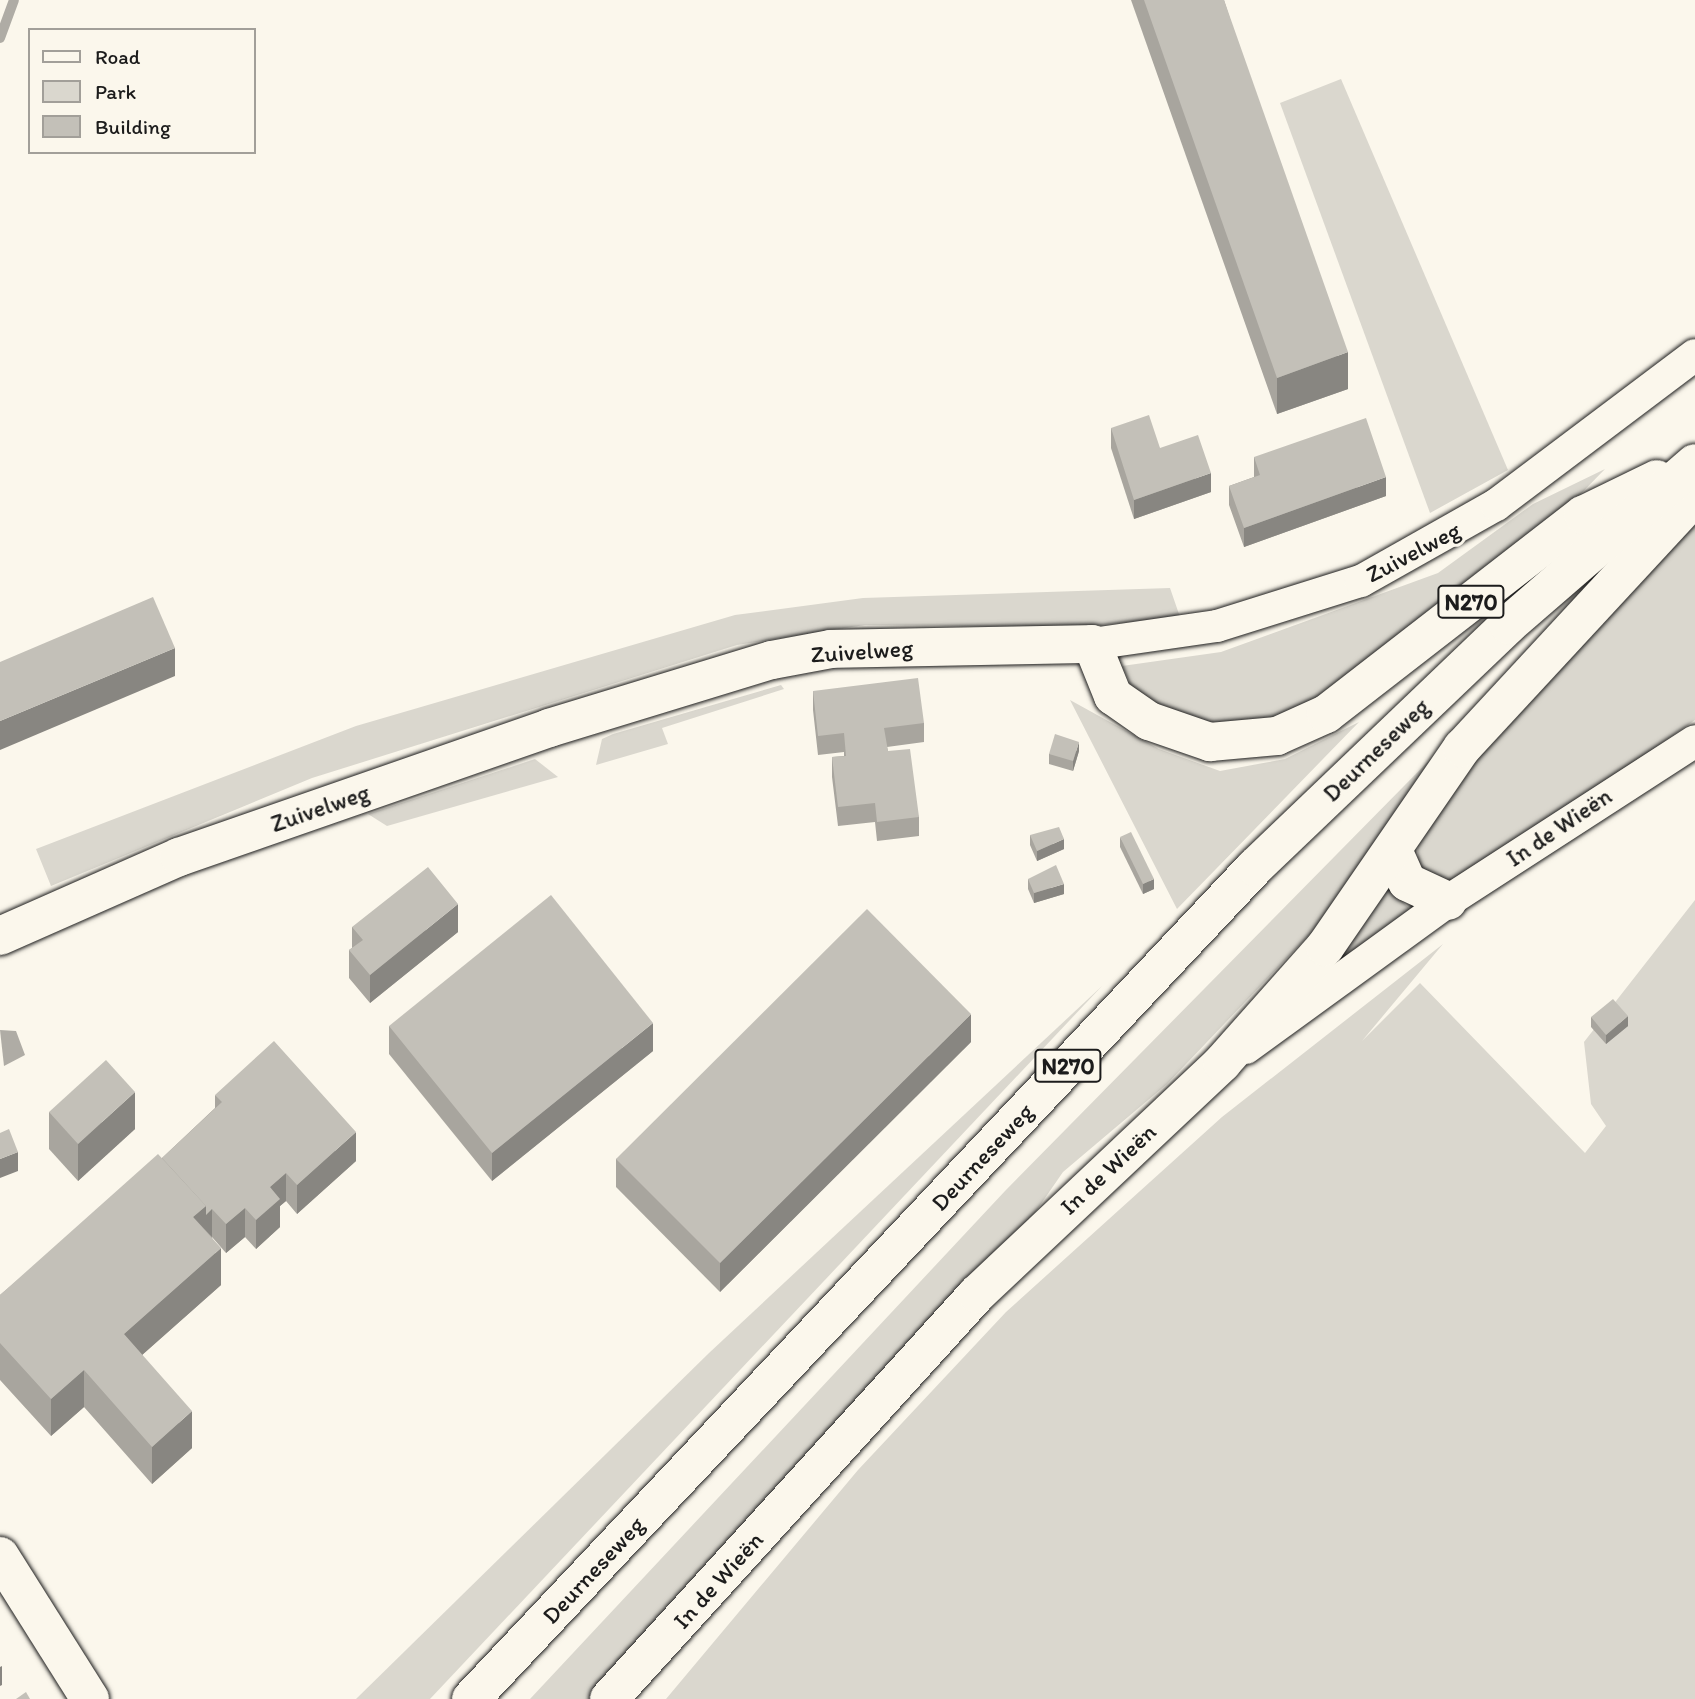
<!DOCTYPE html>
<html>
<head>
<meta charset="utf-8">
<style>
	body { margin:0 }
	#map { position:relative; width:1695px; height:1699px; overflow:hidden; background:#fbf7ec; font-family:Itim,sans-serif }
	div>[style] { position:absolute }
	.green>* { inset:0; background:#dad7ce }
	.water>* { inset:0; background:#afaca5 }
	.stream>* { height:10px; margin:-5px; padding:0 5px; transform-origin:5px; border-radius:5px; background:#afaca5 }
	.roads { filter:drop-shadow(0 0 2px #1c1c1c) drop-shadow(0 0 2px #1c1c1c) }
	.street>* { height:32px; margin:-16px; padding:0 16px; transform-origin:16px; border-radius:16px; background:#fbf7ec }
	.secondary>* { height:38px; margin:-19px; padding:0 19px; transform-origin:19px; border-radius:19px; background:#fbf7ec }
	.primary>* { height:38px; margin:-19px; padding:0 19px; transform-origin:19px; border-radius:19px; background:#fbf7ec }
	.wall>* { inset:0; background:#a8a59e }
	.shaded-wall>* { inset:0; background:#888681 }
	.building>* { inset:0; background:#c3c0b8 }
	span { translate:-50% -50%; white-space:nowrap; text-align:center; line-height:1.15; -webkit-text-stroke:6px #fbf7ec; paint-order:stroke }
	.shield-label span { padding:2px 5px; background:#fbf7ec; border:2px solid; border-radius:5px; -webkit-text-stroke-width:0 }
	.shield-label { font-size:23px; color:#1c1c1c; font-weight:700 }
	.street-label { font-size:24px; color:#1c1c1c }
	.legend { position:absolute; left:28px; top:28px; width:228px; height:126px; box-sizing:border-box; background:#fbf7ec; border:2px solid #a29f99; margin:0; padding:9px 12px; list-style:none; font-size:21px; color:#1c1c1c }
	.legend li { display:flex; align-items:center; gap:14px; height:35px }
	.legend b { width:35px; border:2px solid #a29f99 }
</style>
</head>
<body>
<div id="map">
	<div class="green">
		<div style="clip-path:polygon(1341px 79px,1508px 470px,1430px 513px,1280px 103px)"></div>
		<div style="clip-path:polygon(1605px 469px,1564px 511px,1305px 707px,1258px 723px,1216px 725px,1137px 698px,1122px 666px,1221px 652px,1438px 573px,1533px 504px)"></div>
		<div style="clip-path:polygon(1695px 525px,1695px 720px,1457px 885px,1430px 877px,1418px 866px,1417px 831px,1520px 705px)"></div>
		<div style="clip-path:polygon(1170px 588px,1180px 617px,1080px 627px,865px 625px,737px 645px,312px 778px,51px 886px,36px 849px,356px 726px,735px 615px,863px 598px)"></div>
		<div style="clip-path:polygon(781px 685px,784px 689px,662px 728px,668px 744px,596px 765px,602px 739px,613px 734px)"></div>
		<div style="clip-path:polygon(1070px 700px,1159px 749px,1220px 771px,1285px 759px,1359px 722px,1177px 909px)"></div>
		<div style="clip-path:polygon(1470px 719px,1346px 896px,1167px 1084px,1063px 1172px,1016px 1240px,598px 1699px,530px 1699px,1005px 1191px)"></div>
		<div style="clip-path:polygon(535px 759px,558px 777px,387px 826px,368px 814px)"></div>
		<div style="clip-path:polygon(1386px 886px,1416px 915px,1316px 980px)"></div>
		<div style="clip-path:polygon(1695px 900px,1695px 1699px,666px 1699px,858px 1470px,1006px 1312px,1222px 1117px,1443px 944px,1362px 1041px,1420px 983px,1585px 1153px,1606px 1126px,1591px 1104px,1584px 1042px)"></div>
		<div style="clip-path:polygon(1102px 986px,430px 1699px,356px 1699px,709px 1353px)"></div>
	</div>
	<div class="water">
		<div style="clip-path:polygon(0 1030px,16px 1031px,25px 1055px,4px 1066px)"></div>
	</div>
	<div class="stream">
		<div style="left:0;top:38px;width:40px;rotate:-69.8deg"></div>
	</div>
	<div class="roads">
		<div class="street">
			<div style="left:1092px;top:644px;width:126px;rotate:-8.2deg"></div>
			<div style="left:1217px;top:626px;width:151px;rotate:-17.4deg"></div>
			<div style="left:1361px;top:581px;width:155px;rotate:-29.4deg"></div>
			<div style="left:1496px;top:505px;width:249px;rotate:-37deg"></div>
			<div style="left:1246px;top:1048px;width:250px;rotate:-36deg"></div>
			<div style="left:1448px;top:901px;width:294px;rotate:-32.9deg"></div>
		</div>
		<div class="secondary">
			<div style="left:0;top:936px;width:196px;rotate:-23.8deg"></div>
			<div style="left:179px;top:857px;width:392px;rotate:-19.2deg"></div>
			<div style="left:549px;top:728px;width:233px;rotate:-17deg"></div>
			<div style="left:772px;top:660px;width:60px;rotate:-10.6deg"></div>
			<div style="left:831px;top:649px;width:261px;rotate:-1.1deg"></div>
			<div style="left:0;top:1556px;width:169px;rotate:57.8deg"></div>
			<div style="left:609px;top:1699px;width:547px;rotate:-47.74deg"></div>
			<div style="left:977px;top:1294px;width:337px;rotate:-43.3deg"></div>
		</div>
		<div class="primary">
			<div style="left:1092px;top:644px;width:56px;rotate:68deg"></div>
			<div style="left:1113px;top:696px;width:44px;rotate:34.8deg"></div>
			<div style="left:1149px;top:721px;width:65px;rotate:19deg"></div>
			<div style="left:1210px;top:742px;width:67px;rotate:-5.1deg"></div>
			<div style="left:1277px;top:736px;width:54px;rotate:-24.2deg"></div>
			<div style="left:1326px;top:714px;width:325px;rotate:-37.8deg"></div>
			<div style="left:1583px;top:515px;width:82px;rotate:-25.9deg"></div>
			<div style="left:1393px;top:850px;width:35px;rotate:66deg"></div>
			<div style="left:1407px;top:882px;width:45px;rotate:24.9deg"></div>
			<div style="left:1222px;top:1063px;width:155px;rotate:-48.4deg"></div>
			<div style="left:1325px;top:947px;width:242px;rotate:-55.5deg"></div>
			<div style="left:1462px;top:748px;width:343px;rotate:-47.2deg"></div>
			<div style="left:471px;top:1699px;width:1143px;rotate:-46.7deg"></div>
			<div style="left:1255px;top:867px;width:350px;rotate:-43.7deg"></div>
			<div style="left:1508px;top:625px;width:247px;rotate:-40.9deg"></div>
		</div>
	</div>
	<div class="wall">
		<div style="clip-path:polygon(1131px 0,1224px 0,1348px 389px,1277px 414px)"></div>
		<div style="clip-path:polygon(1111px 428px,1160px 448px,1211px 492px,1134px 519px,1111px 448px)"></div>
		<div style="clip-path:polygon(1254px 457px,1386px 496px,1244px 547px,1229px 505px,1229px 486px,1254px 477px)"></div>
		<div style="clip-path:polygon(813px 691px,924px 723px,924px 742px,887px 747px,888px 751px,919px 817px,919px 836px,877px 841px,875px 822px,838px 826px,832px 777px,832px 757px,844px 756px,844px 752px,818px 755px,813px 710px)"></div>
		<div style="clip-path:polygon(1079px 751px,1073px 771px,1049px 764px,1049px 754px)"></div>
		<div style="clip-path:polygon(1030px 835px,1064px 849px,1037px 861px,1030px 845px)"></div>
		<div style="clip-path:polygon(1120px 837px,1154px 889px,1143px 894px,1120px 847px)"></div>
		<div style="clip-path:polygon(1028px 879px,1064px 894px,1034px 903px,1028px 889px)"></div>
		<div style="clip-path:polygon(352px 927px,458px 932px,370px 1003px,349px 978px,349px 950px,352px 948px)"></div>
		<div style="clip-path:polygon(1591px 1017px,1628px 1026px,1606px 1044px,1591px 1027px)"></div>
		<div style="clip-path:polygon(389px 1026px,653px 1051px,492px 1181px,389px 1054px)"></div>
		<div style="clip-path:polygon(971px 1042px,720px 1292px,616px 1187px,616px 1159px)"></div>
		<div style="clip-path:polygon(215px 1095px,356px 1161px,297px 1214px,286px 1201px,280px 1206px,280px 1227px,256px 1249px,245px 1237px,226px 1253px,212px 1237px,221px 1285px,142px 1355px,192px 1448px,152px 1484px,84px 1407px,51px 1436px,0 1380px,0 1295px,162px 1158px,215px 1108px)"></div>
		<div style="clip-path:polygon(49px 1112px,135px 1129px,78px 1181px,49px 1149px)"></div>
	</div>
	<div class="shaded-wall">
		<div style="clip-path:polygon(1348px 352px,1348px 389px,1277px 414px,1277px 378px)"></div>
		<div style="clip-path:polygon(1211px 473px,1211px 492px,1134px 519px,1134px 500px)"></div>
		<div style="clip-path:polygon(1386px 477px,1386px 496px,1244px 547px,1244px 528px)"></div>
		<div style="clip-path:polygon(175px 648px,175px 676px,0 750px,0 721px)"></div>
		<div style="clip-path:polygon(1079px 742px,1079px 751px,1073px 771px,1073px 761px)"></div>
		<div style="clip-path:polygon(1064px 839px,1064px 849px,1037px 861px,1037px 851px)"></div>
		<div style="clip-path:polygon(1154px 879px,1154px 889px,1143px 894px,1143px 884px)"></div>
		<div style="clip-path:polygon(1064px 884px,1064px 894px,1034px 903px,1034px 893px)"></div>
		<div style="clip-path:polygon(458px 904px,458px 932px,370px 1003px,370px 975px)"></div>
		<div style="clip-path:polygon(971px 1014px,971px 1042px,720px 1292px,720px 1263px)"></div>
		<div style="clip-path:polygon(1628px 1016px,1628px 1026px,1606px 1044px,1606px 1035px)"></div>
		<div style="clip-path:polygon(653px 1023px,653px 1051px,492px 1181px,492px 1153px)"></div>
		<div style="clip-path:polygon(135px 1092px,135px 1129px,78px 1181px,78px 1144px)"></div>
		<div style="clip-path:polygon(356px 1132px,356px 1161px,297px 1214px,297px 1185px)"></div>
		<div style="clip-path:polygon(18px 1152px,18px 1171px,0 1178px,0 1159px)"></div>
		<div style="clip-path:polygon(286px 1173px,286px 1201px,280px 1206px,280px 1227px,256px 1249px,256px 1220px,270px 1187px)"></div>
		<div style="clip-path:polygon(206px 1206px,212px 1209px,212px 1237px,193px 1217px)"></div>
		<div style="clip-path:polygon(245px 1208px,245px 1237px,226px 1253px,226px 1224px)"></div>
		<div style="clip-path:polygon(221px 1248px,221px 1285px,124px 1371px,124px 1334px)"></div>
		<div style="clip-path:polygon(84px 1370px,84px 1407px,51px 1436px,51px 1399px)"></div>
		<div style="clip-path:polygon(192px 1411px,192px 1448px,152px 1484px,152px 1447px)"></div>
		<div style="clip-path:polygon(2px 1666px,2px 1685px,0 1686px,0 1667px)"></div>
	</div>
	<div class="building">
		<div style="clip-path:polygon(1144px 0,1224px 0,1348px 352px,1277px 378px)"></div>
		<div style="clip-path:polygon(1149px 415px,1160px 448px,1198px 435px,1211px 473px,1134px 500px,1111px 428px)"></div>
		<div style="clip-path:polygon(1366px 418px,1386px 477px,1244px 528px,1229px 486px,1260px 475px,1254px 457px)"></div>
		<div style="clip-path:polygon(153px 597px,175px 648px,0 721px,0 662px)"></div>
		<div style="clip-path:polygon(918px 678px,924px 723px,884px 728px,888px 751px,910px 749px,919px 817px,877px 822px,875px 803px,838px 807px,832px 757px,846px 756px,844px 733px,818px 736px,813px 691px)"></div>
		<div style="clip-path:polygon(1055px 734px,1079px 742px,1073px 761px,1049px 754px)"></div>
		<div style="clip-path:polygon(1059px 827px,1064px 839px,1037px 851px,1030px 835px)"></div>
		<div style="clip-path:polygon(1131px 832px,1154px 879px,1143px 884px,1120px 837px)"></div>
		<div style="clip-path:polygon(1056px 865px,1064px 884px,1034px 893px,1028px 879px)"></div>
		<div style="clip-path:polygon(428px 867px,458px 904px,370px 975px,349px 950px,363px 940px,352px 927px)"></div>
		<div style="clip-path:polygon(551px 895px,653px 1023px,492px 1153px,389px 1026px)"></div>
		<div style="clip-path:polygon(867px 909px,971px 1014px,720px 1263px,616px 1159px)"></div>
		<div style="clip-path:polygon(1613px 999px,1628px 1016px,1606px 1035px,1591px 1017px)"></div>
		<div style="clip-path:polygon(274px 1041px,356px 1132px,297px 1185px,286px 1173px,270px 1187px,280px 1199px,256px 1220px,245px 1208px,226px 1224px,212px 1209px,206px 1215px,206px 1206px,162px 1158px,222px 1102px,215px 1095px)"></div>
		<div style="clip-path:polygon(106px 1060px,135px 1092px,78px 1144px,49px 1112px)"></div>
		<div style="clip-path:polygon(9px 1129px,18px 1152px,0 1159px,0 1133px)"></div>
		<div style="clip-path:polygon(158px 1154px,206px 1206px,193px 1217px,221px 1248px,124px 1334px,192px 1411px,152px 1447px,84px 1370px,51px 1399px,0 1343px,0 1295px)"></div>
		<div style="clip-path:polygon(26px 1692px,30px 1699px,16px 1699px)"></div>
	</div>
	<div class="shield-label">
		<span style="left:1471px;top:602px">N270</span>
		<span style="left:1068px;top:1066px">N270</span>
	</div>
	<div class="street-label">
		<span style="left:1413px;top:552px;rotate:-28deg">Zuivelweg</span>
		<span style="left:862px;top:651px;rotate:-4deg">Zuivelweg</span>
		<span style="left:1376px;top:750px;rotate:-44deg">Deurneseweg</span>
		<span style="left:320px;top:808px;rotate:-19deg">Zuivelweg</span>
		<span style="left:1559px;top:827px;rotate:-34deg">In de Wieën</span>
		<span style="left:982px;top:1157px;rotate:-47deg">Deurneseweg</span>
		<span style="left:1108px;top:1169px;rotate:-43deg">In de Wieën</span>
		<span style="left:593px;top:1570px;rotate:-47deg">Deurneseweg</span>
		<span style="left:718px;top:1580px;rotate:-48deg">In de Wieën</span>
	</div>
	<ul class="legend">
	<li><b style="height:9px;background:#fbf7ec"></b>Road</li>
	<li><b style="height:19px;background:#dad7ce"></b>Park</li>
	<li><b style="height:19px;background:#c3c0b8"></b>Building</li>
	</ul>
</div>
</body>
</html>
